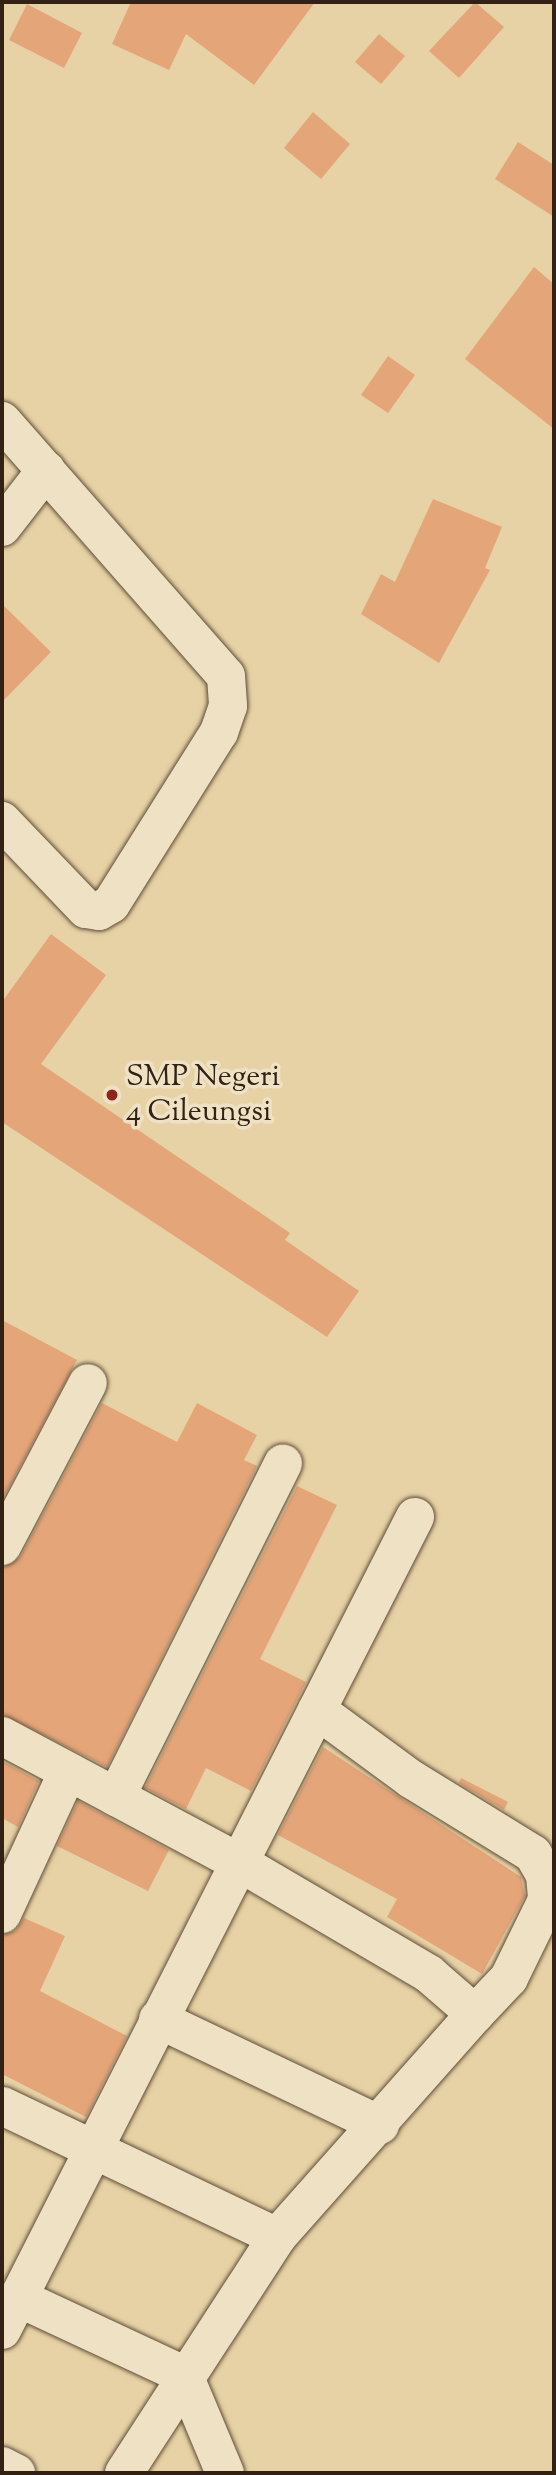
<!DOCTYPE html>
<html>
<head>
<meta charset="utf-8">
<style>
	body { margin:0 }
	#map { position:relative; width:556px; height:2475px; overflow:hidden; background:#e7d2a5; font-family:"Sorts Mill Goudy",serif }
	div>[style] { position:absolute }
	.building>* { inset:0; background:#e4a579 }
	.roads { filter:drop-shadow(0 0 2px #5f4d38) drop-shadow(0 0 2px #5f4d38) }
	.street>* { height:38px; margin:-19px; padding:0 19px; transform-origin:19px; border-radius:19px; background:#efe2c4 }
	.dots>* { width:19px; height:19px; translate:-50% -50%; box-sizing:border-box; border:4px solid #efe2c4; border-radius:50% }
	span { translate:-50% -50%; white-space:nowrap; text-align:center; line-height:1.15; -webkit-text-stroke:7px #efe2c4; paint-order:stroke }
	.poi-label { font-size:30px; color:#322114 }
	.left { translate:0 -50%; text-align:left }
	.frame { position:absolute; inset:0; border:4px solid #322114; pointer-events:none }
</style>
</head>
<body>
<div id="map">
	<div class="building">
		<div style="clip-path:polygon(131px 2px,315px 2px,254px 85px,186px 34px,169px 70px,112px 44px)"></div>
		<div style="clip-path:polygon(475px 2px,504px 27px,459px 78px,429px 51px)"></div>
		<div style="clip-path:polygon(27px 4px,82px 33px,64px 68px,9px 40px)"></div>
		<div style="clip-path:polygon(379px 34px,405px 56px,381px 84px,355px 62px)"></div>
		<div style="clip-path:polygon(313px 112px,350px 144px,321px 179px,284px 148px)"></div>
		<div style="clip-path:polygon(518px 142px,554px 165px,554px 217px,495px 179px)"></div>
		<div style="clip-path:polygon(534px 267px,554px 284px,554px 429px,465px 359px)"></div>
		<div style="clip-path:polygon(388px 356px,415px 375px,388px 413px,361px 395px)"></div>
		<div style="clip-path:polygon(433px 499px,502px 527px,485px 568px,490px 570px,439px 663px,361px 614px,381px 574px,395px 582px)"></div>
		<div style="clip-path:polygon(2px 604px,51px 652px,2px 702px)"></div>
		<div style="clip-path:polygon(51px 934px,106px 975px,41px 1064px,290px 1233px,285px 1240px,359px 1291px,327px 1337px,2px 1122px,2px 1002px)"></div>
		<div style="clip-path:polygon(2px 1320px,77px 1360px,2px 1500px)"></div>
		<div style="clip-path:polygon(102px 1403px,177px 1442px,197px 1403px,257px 1435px,244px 1460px,257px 1466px,107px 1767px,2px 1714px,2px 1568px,21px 1556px)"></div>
		<div style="clip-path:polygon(297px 1486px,337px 1505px,260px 1659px,306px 1682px,251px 1791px,206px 1768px,186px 1809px,145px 1788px)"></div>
		<div style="clip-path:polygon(323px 1747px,521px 1877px,525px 1896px,482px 1974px,387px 1917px,397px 1899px,278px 1835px)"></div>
		<div style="clip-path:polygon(2px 1761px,39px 1781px,18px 1827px,2px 1818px)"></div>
		<div style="clip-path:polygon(461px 1778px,508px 1802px,504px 1810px,459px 1783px)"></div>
		<div style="clip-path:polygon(78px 1801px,169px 1850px,148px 1891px,57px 1846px)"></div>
		<div style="clip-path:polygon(24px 1918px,65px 1936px,40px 1991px,127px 2036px,86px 2117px,2px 2074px,2px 1935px,15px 1931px)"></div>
	</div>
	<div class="roads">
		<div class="street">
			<div style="left:2px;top:421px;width:339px;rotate:48.7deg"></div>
			<div style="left:226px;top:676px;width:30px;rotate:86deg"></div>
			<div style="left:228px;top:706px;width:28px;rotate:109deg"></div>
			<div style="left:219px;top:732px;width:203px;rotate:122.1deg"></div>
			<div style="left:111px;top:904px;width:14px;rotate:150deg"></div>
			<div style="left:99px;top:911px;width:13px;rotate:-171deg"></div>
			<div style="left:86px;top:909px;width:122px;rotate:-133.7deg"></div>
			<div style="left:2px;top:527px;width:72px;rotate:-52.3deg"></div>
			<div style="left:2px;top:1546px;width:184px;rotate:-62.2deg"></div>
			<div style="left:317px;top:1710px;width:117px;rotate:36.3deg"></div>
			<div style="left:411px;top:1779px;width:143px;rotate:31.6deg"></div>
			<div style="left:533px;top:1854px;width:24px;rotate:60deg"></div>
			<div style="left:545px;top:1875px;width:25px;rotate:85deg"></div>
			<div style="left:547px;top:1900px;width:87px;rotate:116deg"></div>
			<div style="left:509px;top:1978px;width:50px;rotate:133.4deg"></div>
			<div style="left:2px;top:1736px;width:270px;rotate:28.1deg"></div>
			<div style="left:240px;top:1863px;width:219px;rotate:30.4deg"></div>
			<div style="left:429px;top:1974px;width:61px;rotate:41deg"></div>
			<div style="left:475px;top:2014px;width:298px;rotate:131.6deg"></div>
			<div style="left:277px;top:2237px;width:305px;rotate:-154.5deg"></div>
			<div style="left:116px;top:1797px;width:373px;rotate:-63.4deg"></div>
			<div style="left:2px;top:1914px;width:157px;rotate:-65.2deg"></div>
			<div style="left:158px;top:2019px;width:246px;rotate:25.5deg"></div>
			<div style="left:21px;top:2299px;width:180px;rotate:25deg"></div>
			<div style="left:184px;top:2375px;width:106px;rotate:67.3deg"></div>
			<div style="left:2px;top:2330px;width:912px;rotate:-63.07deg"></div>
			<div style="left:2px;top:2466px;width:16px;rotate:27deg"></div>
			<div style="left:124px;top:2473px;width:281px;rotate:-57deg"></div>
		</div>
	</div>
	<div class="dots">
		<div style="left:112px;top:1095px;background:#8f2418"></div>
	</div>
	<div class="poi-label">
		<span class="left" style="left:126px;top:1095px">SMP Negeri<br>4 Cileungsi</span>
	</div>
	<div class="frame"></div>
</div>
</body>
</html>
